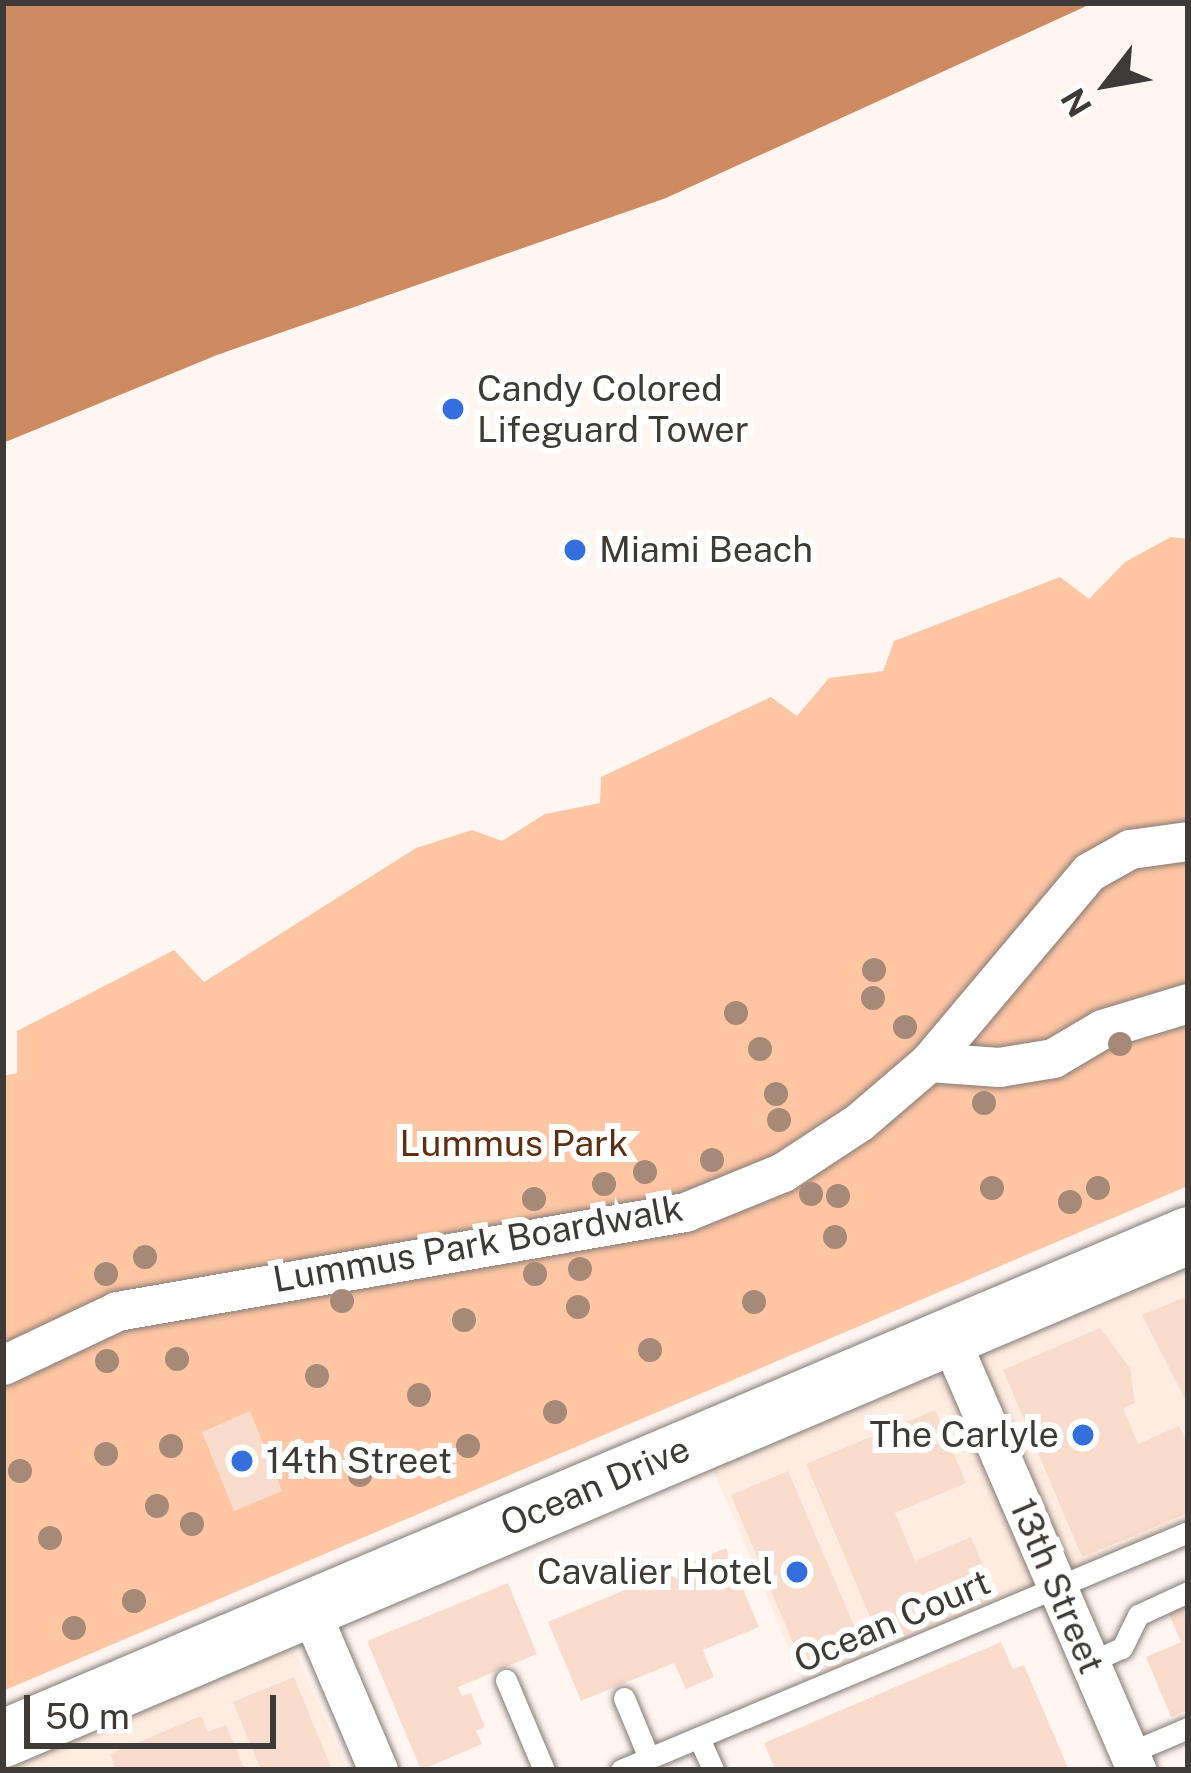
<!DOCTYPE html>
<html>
<head>
<meta charset="utf-8">
<style>
	body { margin:0 }
	#map { position:relative; width:1191px; height:1773px; overflow:hidden; background:#fff6f2; font-family:"Public Sans",sans-serif }
	div>[style] { position:absolute }
	.built>* { inset:0; background:#ffede2 }
	.green>* { inset:0; background:#ffc6a4 }
	.water>* { inset:0; background:#ce8a60 }
	.building>* { inset:0; background:#f9dccb }
	.roads { filter:drop-shadow(0 0 3px #847b75) drop-shadow(0 0 3px #847b75) }
	.lane>* { height:21px; margin:-10.5px; padding:0 10.5px; transform-origin:10.5px; border-radius:10.5px; background:#fff }
	.street>* { height:39px; margin:-19.5px; padding:0 19.5px; transform-origin:19.5px; border-radius:19.5px; background:#fff }
	.secondary>* { height:57px; margin:-28.5px; padding:0 28.5px; transform-origin:28.5px; border-radius:28.5px; background:#fff }
	.trees>* { width:24px; height:24px; margin:-12px; border-radius:50%; background:#a68976 }
	.dots>* { width:33px; height:33px; translate:-50% -50%; box-sizing:border-box; border:6px solid #fff; border-radius:50% }
	span { translate:-50% -50%; white-space:nowrap; text-align:center; line-height:1.15; -webkit-text-stroke:12px #fff; paint-order:stroke }
	.poi-label { font-size:36px; color:#3e3a37 }
	.left { translate:0 -50%; text-align:left }
	.right { translate:-100% -50%; text-align:right }
	.park-label { font-size:36px; color:#5d3011 }
	.street-label { font-size:36px; color:#3e3a37 }
	.frame { position:absolute; inset:0; border:6px solid #3e3a37; pointer-events:none }
	.north { position:absolute; left:1047px; top:24px; width:120px; height:120px; -webkit-text-stroke:9px #fff; paint-order:stroke; rotate:239deg; font-size:33px; font-weight:700; line-height:48px; text-align:center; color:#3e3a37 }
	.north::after { content:''; display:block; margin:auto; width:42px; height:54px; background:#3e3a37; clip-path:polygon(50% 0,100% 100%,50% 72%,0 100%) }
	.scale { position:absolute; left:24px; top:1695px; width:252px; height:54px; box-sizing:border-box; border:6px solid #3e3a37; border-top:0; padding-left:15px; font-size:36px; line-height:42px; white-space:nowrap; color:#3e3a37; -webkit-text-stroke:9px #fff; paint-order:stroke }
</style>
</head>
<body>
<div id="map">
	<div class="built">
		<div style="clip-path:polygon(1188px 1256px,1188px 1524px,803px 1682px,710px 1462px)"></div>
		<div style="clip-path:polygon(288px 1635px,348px 1770px,5px 1770px)"></div>
	</div>
	<div class="green">
		<div style="clip-path:polygon(1171px 537px,1188px 539px,1188px 1186px,3px 1691px,3px 1076px,17px 1073px,17px 1031px,174px 950px,204px 982px,416px 848px,472px 830px,502px 841px,545px 814px,600px 803px,601px 777px,771px 697px,797px 716px,829px 678px,883px 671px,894px 641px,1060px 577px,1089px 599px,1125px 562px)"></div>
	</div>
	<div class="water">
		<div style="clip-path:polygon(3px 3px,1093px 3px,666px 198px,217px 355px,3px 443px)"></div>
	</div>
	<div class="building">
		<div style="clip-path:polygon(458px 397px,465px 414px,448px 422px,440px 404px)"></div>
		<div style="clip-path:polygon(1188px 1296px,1188px 1405px,1142px 1315px)"></div>
		<div style="clip-path:polygon(1100px 1328px,1130px 1368px,1135px 1403px,1123px 1408px,1138px 1444px,1179px 1426px,1188px 1447px,1188px 1513px,1082px 1557px,1003px 1370px)"></div>
		<div style="clip-path:polygon(935px 1410px,966px 1483px,895px 1513px,915px 1561px,971px 1537px,995px 1595px,881px 1643px,806px 1464px)"></div>
		<div style="clip-path:polygon(250px 1411px,282px 1491px,234px 1511px,202px 1432px)"></div>
		<div style="clip-path:polygon(788px 1471px,864px 1649px,806px 1674px,731px 1495px)"></div>
		<div style="clip-path:polygon(726px 1548px,759px 1627px,703px 1650px,714px 1677px,686px 1689px,674px 1663px,581px 1701px,548px 1622px)"></div>
		<div style="clip-path:polygon(508px 1583px,537px 1654px,458px 1687px,462px 1696px,471px 1693px,485px 1727px,476px 1731px,482px 1744px,421px 1770px,367px 1641px)"></div>
		<div style="clip-path:polygon(1188px 1595px,1188px 1710px,1171px 1717px,1146px 1657px,1181px 1642px,1165px 1605px)"></div>
		<div style="clip-path:polygon(1001px 1642px,1013px 1669px,1024px 1665px,1069px 1770px,775px 1770px,764px 1743px)"></div>
		<div style="clip-path:polygon(294px 1677px,332px 1770px,261px 1770px,233px 1702px)"></div>
		<div style="clip-path:polygon(201px 1716px,208px 1732px,226px 1725px,245px 1770px,116px 1770px,110px 1754px)"></div>
	</div>
	<div class="roads">
		<div class="lane">
			<div style="left:1090px;top:1662px;width:35px;rotate:-24deg"></div>
			<div style="left:1122px;top:1648px;width:37px;rotate:-64deg"></div>
			<div style="left:1138px;top:1615px;width:55px;rotate:-24.7deg"></div>
			<div style="left:506px;top:1680px;width:98px;rotate:67.1deg"></div>
			<div style="left:624px;top:1698px;width:65px;rotate:67.4deg"></div>
			<div style="left:699px;top:1738px;width:35px;rotate:66deg"></div>
			<div style="left:1129px;top:1753px;width:64px;rotate:-23deg"></div>
			<div style="left:621px;top:1770px;width:615px;rotate:-22.77deg"></div>
		</div>
		<div class="street">
			<div style="left:929px;top:1062px;width:70px;rotate:4.1deg"></div>
			<div style="left:999px;top:1067px;width:55px;rotate:-9.5deg"></div>
			<div style="left:1053px;top:1058px;width:57px;rotate:-30.6deg"></div>
			<div style="left:1102px;top:1029px;width:90px;rotate:-16.8deg"></div>
			<div style="left:949px;top:1337px;width:472px;rotate:66.6deg"></div>
			<div style="left:3px;top:1365px;width:126px;rotate:-25.3deg"></div>
			<div style="left:117px;top:1311px;width:577px;rotate:-9.89deg"></div>
			<div style="left:685px;top:1212px;width:106px;rotate:-22.2deg"></div>
			<div style="left:783px;top:1172px;width:91px;rotate:-33.3deg"></div>
			<div style="left:859px;top:1122px;width:92px;rotate:-40.6deg"></div>
			<div style="left:929px;top:1062px;width:248px;rotate:-49.9deg"></div>
			<div style="left:1089px;top:872px;width:47px;rotate:-29.3deg"></div>
			<div style="left:1130px;top:849px;width:59px;rotate:-7.9deg"></div>
			<div style="left:309px;top:1608px;width:176px;rotate:66.9deg"></div>
		</div>
		<div class="secondary">
			<div style="left:3px;top:1738px;width:1287px;rotate:-23deg"></div>
		</div>
	</div>
	<div class="trees">
		<div style="left:874px;top:970px"></div>
		<div style="left:873px;top:998px"></div>
		<div style="left:736px;top:1013px"></div>
		<div style="left:905px;top:1027px"></div>
		<div style="left:1120px;top:1044px"></div>
		<div style="left:760px;top:1049px"></div>
		<div style="left:776px;top:1094px"></div>
		<div style="left:984px;top:1103px"></div>
		<div style="left:779px;top:1120px"></div>
		<div style="left:712px;top:1160px"></div>
		<div style="left:645px;top:1172px"></div>
		<div style="left:604px;top:1184px"></div>
		<div style="left:992px;top:1188px"></div>
		<div style="left:1098px;top:1188px"></div>
		<div style="left:811px;top:1194px"></div>
		<div style="left:838px;top:1196px"></div>
		<div style="left:534px;top:1199px"></div>
		<div style="left:1070px;top:1202px"></div>
		<div style="left:835px;top:1237px"></div>
		<div style="left:145px;top:1257px"></div>
		<div style="left:580px;top:1269px"></div>
		<div style="left:106px;top:1274px"></div>
		<div style="left:535px;top:1274px"></div>
		<div style="left:342px;top:1301px"></div>
		<div style="left:754px;top:1302px"></div>
		<div style="left:578px;top:1307px"></div>
		<div style="left:464px;top:1320px"></div>
		<div style="left:650px;top:1350px"></div>
		<div style="left:177px;top:1359px"></div>
		<div style="left:107px;top:1361px"></div>
		<div style="left:317px;top:1376px"></div>
		<div style="left:419px;top:1395px"></div>
		<div style="left:555px;top:1412px"></div>
		<div style="left:171px;top:1446px"></div>
		<div style="left:468px;top:1446px"></div>
		<div style="left:106px;top:1454px"></div>
		<div style="left:20px;top:1471px"></div>
		<div style="left:360px;top:1475px"></div>
		<div style="left:157px;top:1506px"></div>
		<div style="left:192px;top:1524px"></div>
		<div style="left:50px;top:1538px"></div>
		<div style="left:134px;top:1601px"></div>
		<div style="left:74px;top:1628px"></div>
	</div>
	<div class="dots">
		<div style="left:453px;top:409px;background:#356fde"></div>
		<div style="left:575px;top:550px;background:#356fde"></div>
		<div style="left:1083px;top:1435px;background:#356fde"></div>
		<div style="left:242px;top:1461px;background:#356fde"></div>
		<div style="left:797px;top:1572px;background:#356fde"></div>
	</div>
	<div class="poi-label">
		<span class="left" style="left:477px;top:409px">Candy Colored<br>Lifeguard Tower</span>
		<span class="left" style="left:599px;top:550px">Miami Beach</span>
		<span class="right" style="left:1059px;top:1435px">The Carlyle</span>
		<span class="left" style="left:266px;top:1461px">14th Street</span>
		<span class="right" style="left:773px;top:1572px">Cavalier Hotel</span>
	</div>
	<div class="park-label">
		<span style="left:514px;top:1144px">Lummus Park</span>
	</div>
	<div class="street-label">
		<span style="left:478px;top:1244px;rotate:-10deg">Lummus Park Boardwalk</span>
		<span style="left:595px;top:1486px;rotate:-23deg">Ocean Drive</span>
		<span style="left:1057px;top:1586px;rotate:67deg">13th Street</span>
		<span style="left:892px;top:1621px;rotate:-23deg">Ocean Court</span>
	</div>
	<div class="frame"></div>
	<div class="north">N</div>
	<div class="scale">50 m</div>
</div>
</body>
</html>
